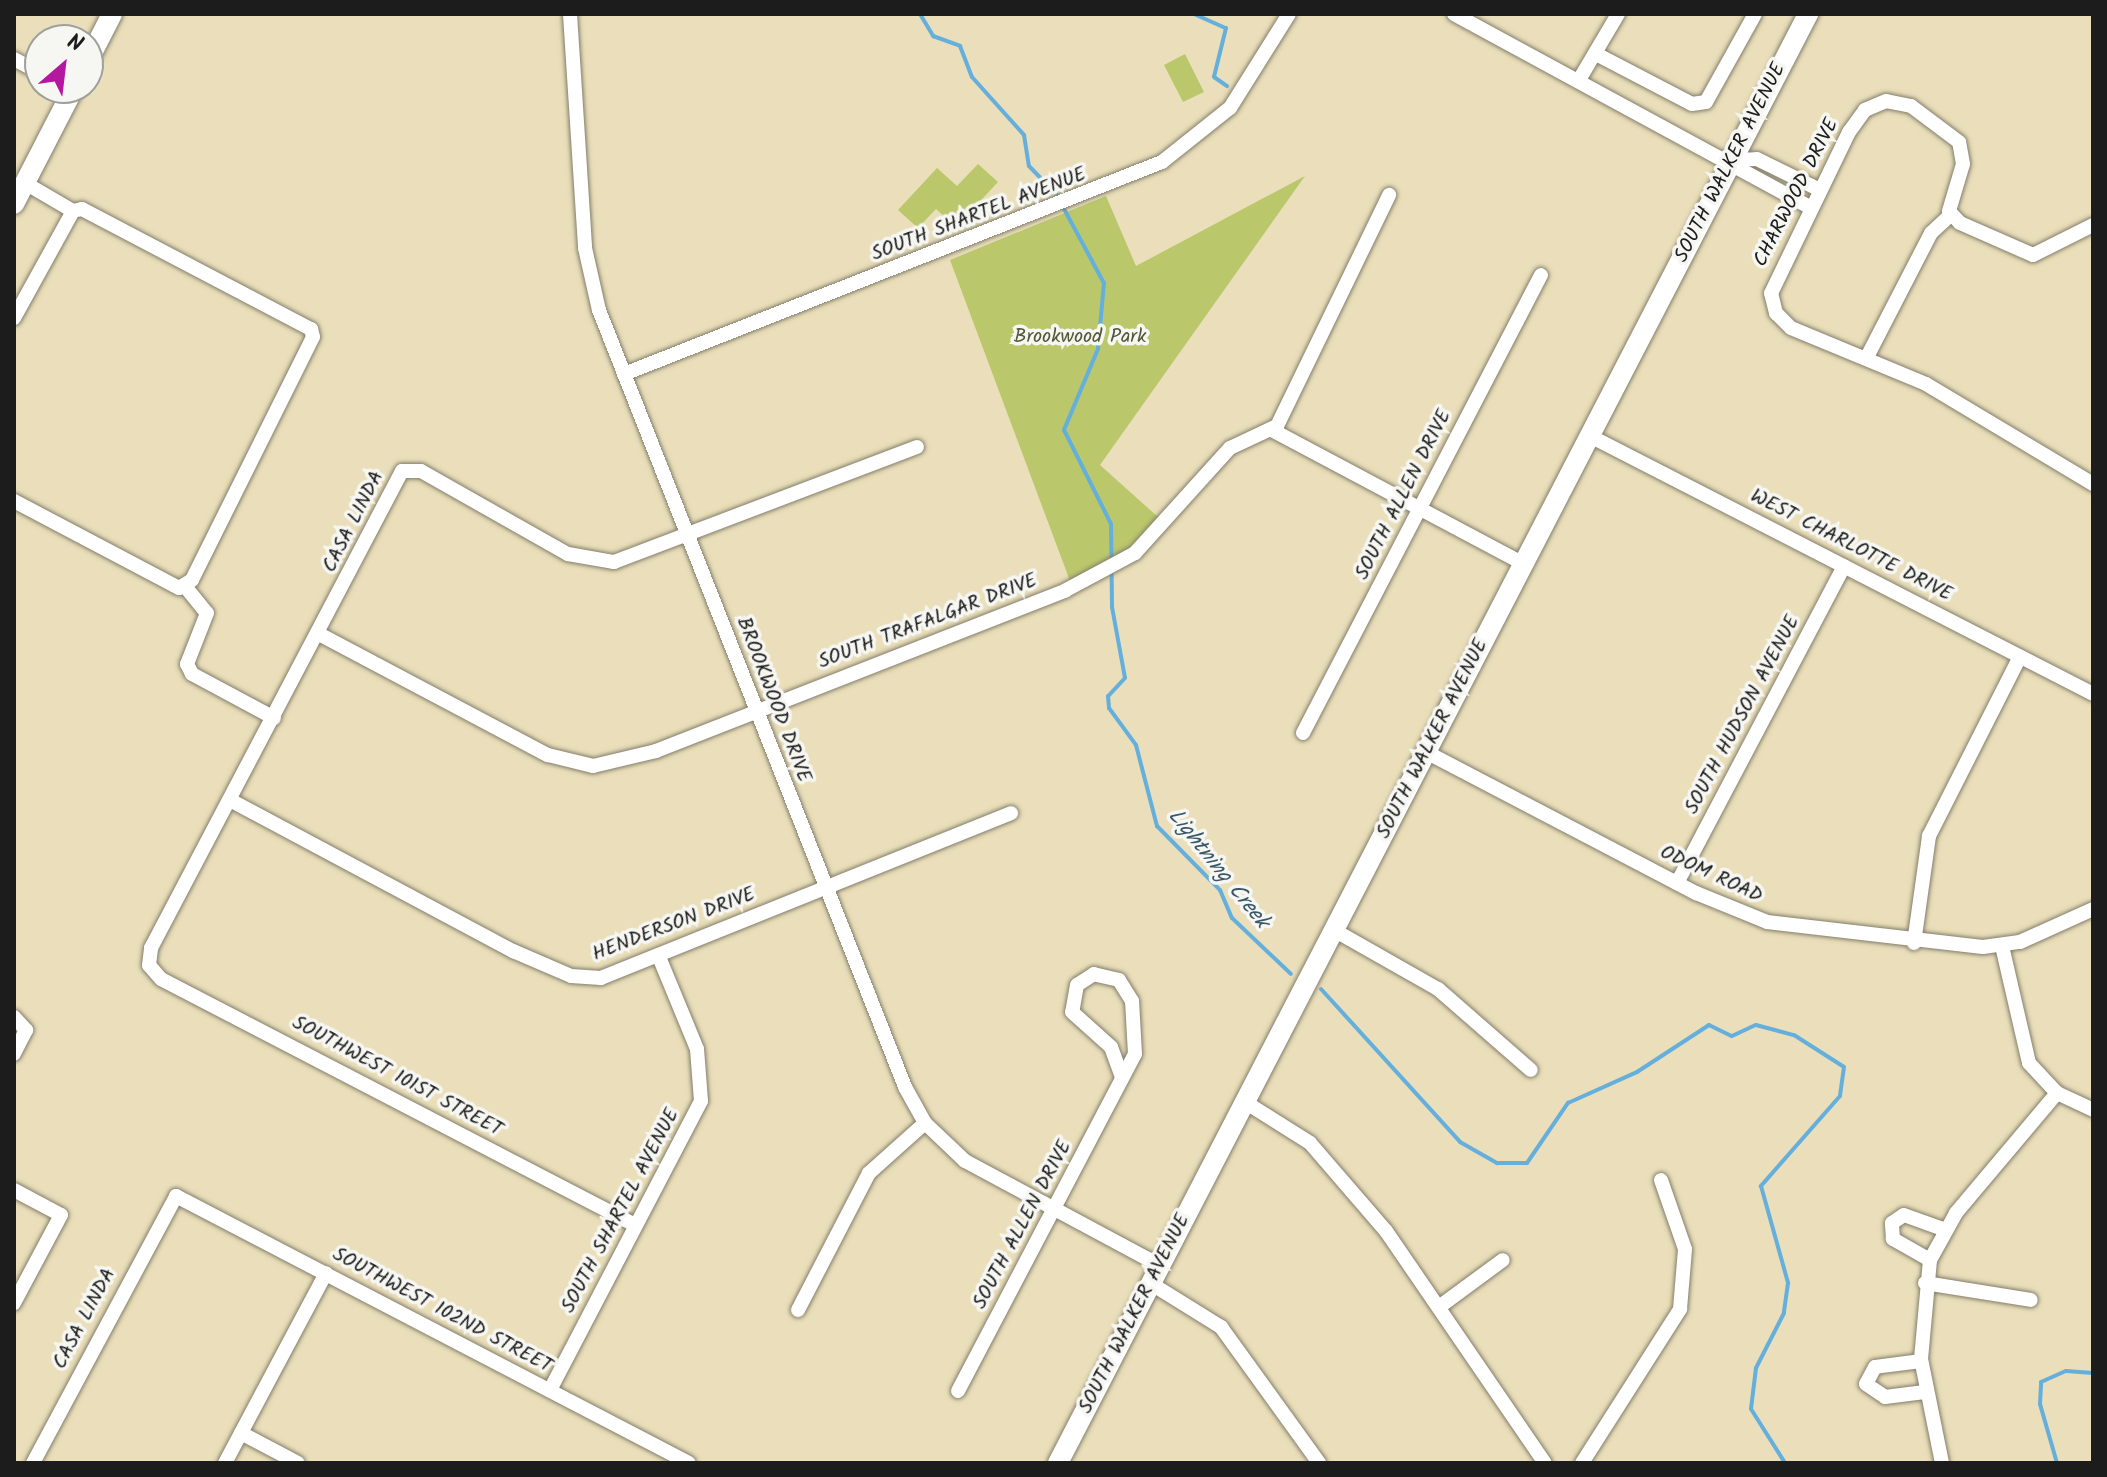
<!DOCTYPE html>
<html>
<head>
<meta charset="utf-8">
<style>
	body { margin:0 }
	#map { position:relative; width:2107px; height:1477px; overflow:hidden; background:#eadfba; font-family:Kalam,sans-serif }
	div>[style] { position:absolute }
	.green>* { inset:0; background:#bac86b }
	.stream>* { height:4px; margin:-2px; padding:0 2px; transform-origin:2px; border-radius:2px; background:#65afdd }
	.roads { filter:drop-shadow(0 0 2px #837e6b) drop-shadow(0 0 2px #837e6b) }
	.minor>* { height:14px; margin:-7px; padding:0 7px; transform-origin:7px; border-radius:7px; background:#fff }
	.secondary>* { height:20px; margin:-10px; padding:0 10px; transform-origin:10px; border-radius:10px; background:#fff }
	span { translate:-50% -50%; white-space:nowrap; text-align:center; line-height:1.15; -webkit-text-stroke:7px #f6f6f2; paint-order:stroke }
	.street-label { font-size:20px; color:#1c1c1c }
	.park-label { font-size:20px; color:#535838 }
	.water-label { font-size:22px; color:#395769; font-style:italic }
	.frame { position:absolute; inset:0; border:16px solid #1c1c1c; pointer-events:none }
	.north { position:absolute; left:24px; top:24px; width:80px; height:80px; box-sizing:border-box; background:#f6f6f2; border:2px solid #9f9f9c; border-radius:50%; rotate:28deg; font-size:22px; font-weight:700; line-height:32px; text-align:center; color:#1c1c1c }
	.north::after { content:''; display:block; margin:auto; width:28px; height:36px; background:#b5179e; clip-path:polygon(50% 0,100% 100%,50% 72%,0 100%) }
</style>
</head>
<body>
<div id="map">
	<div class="green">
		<div style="clip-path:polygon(1185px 54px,1204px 92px,1183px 102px,1164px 65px)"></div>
		<div style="clip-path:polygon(978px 164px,998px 182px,956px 227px,936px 209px,918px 228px,898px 210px,937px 168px,957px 186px)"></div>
		<div style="clip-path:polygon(1305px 176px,1100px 465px,1158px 517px,1126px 551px,1070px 581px,950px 260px,1106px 196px,1136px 266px)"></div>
	</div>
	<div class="stream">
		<div style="left:920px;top:14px;width:26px;rotate:59deg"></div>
		<div style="left:933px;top:36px;width:29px;rotate:20deg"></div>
		<div style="left:960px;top:46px;width:33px;rotate:69deg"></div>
		<div style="left:972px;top:77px;width:78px;rotate:48.1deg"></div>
		<div style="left:1024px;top:135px;width:31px;rotate:81deg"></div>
		<div style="left:1029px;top:166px;width:39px;rotate:46deg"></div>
		<div style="left:1056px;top:194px;width:101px;rotate:61.7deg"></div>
		<div style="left:1104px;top:283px;width:66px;rotate:95.2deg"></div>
		<div style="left:1098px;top:349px;width:88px;rotate:112.8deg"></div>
		<div style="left:1064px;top:430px;width:105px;rotate:63.4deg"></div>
		<div style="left:1111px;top:524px;width:83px;rotate:89.3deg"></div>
		<div style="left:1112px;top:607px;width:72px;rotate:79.6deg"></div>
		<div style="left:1125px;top:678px;width:25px;rotate:133deg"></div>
		<div style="left:1108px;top:696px;width:12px;rotate:85deg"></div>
		<div style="left:1109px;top:708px;width:46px;rotate:53.9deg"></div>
		<div style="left:1136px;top:745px;width:84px;rotate:75.5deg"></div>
		<div style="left:1157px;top:826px;width:90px;rotate:45.5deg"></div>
		<div style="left:1220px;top:890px;width:30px;rotate:67deg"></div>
		<div style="left:1232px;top:918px;width:81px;rotate:43.5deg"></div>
		<div style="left:1194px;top:14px;width:35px;rotate:24deg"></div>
		<div style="left:1226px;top:28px;width:50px;rotate:103.8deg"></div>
		<div style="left:1214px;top:77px;width:16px;rotate:35deg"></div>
		<div style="left:1321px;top:989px;width:207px;rotate:47.7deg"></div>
		<div style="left:1460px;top:1142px;width:43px;rotate:29.6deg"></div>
		<div style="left:1497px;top:1163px;width:30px"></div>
		<div style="left:1527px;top:1163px;width:73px;rotate:-55.7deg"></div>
		<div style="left:1568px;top:1103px;width:76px;rotate:-24.2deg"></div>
		<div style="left:1637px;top:1072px;width:86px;rotate:-33.1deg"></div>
		<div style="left:1709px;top:1025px;width:25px;rotate:26deg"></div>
		<div style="left:1732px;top:1036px;width:26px;rotate:-25deg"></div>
		<div style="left:1756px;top:1025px;width:39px;rotate:15deg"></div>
		<div style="left:1794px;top:1035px;width:59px;rotate:32.6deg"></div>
		<div style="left:1844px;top:1067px;width:29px;rotate:98deg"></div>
		<div style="left:1840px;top:1096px;width:120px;rotate:131.3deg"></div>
		<div style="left:1761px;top:1186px;width:101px;rotate:74.4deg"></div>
		<div style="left:1788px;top:1283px;width:30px;rotate:98deg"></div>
		<div style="left:1784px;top:1313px;width:62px;rotate:117deg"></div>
		<div style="left:1756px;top:1368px;width:41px;rotate:97deg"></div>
		<div style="left:1751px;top:1409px;width:64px;rotate:57.8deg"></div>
		<div style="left:2057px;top:1463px;width:61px;rotate:-106.1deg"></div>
		<div style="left:2040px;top:1404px;width:22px;rotate:-87deg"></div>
		<div style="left:2041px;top:1382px;width:27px;rotate:-24deg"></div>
		<div style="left:2066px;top:1371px;width:27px;rotate:4deg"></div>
	</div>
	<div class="roads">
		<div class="minor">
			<div style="left:570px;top:14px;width:234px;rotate:86.3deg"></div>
			<div style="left:585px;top:248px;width:64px;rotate:77.3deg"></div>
			<div style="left:599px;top:310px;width:835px;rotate:68.5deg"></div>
			<div style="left:905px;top:1087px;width:41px;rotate:60.9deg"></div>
			<div style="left:925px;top:1123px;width:55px;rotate:43.5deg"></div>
			<div style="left:965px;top:1161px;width:220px;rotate:28.2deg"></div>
			<div style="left:1454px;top:14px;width:404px;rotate:28.5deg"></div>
			<div style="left:1598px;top:55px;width:106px;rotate:27.5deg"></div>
			<div style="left:1692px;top:104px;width:14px;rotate:-8deg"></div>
			<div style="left:1706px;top:102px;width:101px;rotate:-60.9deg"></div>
			<div style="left:14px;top:59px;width:30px;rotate:28deg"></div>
			<div style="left:1579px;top:80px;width:77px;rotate:-59.4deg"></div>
			<div style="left:1732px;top:160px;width:25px;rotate:-2deg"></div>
			<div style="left:1757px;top:159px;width:68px;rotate:26.2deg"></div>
			<div style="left:25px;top:183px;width:56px;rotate:30.3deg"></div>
			<div style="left:2093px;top:225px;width:67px;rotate:153.4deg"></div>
			<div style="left:2033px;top:255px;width:80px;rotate:-156.3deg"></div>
			<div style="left:1960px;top:223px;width:16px;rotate:-133deg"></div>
			<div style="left:1949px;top:211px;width:49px;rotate:-73.4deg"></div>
			<div style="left:1963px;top:164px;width:22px;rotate:-100deg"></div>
			<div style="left:1959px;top:142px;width:60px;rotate:-143.1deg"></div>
			<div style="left:1911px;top:106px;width:25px;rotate:-169deg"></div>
			<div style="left:1886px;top:101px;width:23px;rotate:157deg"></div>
			<div style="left:1865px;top:110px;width:27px;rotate:126deg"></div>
			<div style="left:1849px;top:132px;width:179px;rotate:115.8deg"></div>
			<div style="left:1771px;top:293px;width:21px;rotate:76deg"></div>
			<div style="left:1776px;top:313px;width:21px;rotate:45deg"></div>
			<div style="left:1791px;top:328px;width:146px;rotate:22.5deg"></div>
			<div style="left:1926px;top:384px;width:195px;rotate:30.9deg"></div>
			<div style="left:14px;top:318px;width:122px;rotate:-61.1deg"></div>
			<div style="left:73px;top:211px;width:9px;rotate:-13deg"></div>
			<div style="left:82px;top:209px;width:259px;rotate:27.7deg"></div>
			<div style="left:311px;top:329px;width:8px;rotate:76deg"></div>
			<div style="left:313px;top:337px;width:271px;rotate:116.5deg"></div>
			<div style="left:192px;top:580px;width:15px;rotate:148deg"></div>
			<div style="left:179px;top:588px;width:187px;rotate:-152.2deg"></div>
			<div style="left:1867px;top:357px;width:140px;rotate:-62.7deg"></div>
			<div style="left:1931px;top:233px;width:26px;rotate:-43deg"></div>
			<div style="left:624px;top:374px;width:578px;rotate:-21.51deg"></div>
			<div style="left:1162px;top:162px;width:87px;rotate:-38.5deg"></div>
			<div style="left:1230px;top:108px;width:111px;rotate:-57.9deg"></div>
			<div style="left:1272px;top:430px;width:285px;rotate:28deg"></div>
			<div style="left:1590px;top:436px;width:565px;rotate:27.15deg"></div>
			<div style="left:184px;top:585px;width:36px;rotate:51deg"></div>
			<div style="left:207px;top:613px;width:55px;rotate:111.4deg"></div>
			<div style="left:187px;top:664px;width:11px;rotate:63deg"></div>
			<div style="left:192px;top:674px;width:93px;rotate:28.2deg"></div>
			<div style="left:319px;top:634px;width:259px;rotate:27.9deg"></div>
			<div style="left:548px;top:755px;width:46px;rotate:13.7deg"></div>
			<div style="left:593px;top:766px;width:65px;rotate:-13.4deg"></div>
			<div style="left:656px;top:751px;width:440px;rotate:-21.4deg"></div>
			<div style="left:1066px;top:590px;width:78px;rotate:-28.2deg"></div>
			<div style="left:1135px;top:553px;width:142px;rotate:-47.9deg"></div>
			<div style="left:1230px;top:448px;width:52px;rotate:-25.1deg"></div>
			<div style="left:1277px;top:426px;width:257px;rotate:-64.1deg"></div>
			<div style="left:1303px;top:733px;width:516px;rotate:-62.54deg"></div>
			<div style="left:1426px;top:752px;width:305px;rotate:27.6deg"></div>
			<div style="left:1696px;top:893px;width:77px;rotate:22.2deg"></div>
			<div style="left:1767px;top:922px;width:217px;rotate:6.6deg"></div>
			<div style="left:1983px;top:947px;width:37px;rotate:-8deg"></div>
			<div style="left:2020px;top:942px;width:80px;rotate:-24.3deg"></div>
			<div style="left:232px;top:801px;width:319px;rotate:28.1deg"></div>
			<div style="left:513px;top:951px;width:63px;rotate:23.3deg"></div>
			<div style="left:571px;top:976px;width:30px;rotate:4deg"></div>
			<div style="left:601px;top:978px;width:442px;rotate:-21.9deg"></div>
			<div style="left:1677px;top:883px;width:358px;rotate:-62.2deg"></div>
			<div style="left:1334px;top:930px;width:120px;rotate:29.6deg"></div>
			<div style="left:1438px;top:989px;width:123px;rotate:41.1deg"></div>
			<div style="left:1914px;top:943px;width:108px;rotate:-82deg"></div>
			<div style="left:1929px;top:836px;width:201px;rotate:-63.1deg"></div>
			<div style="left:2002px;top:946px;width:120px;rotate:77deg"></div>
			<div style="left:2029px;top:1063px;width:41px;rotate:47deg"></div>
			<div style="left:2057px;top:1093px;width:40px;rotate:25deg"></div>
			<div style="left:14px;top:1017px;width:18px;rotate:47deg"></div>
			<div style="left:26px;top:1030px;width:27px;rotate:117deg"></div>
			<div style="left:1245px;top:1102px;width:77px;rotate:32.2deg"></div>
			<div style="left:1310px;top:1143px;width:116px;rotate:49.2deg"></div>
			<div style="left:1386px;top:1231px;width:281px;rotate:55.6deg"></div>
			<div style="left:14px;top:1190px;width:53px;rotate:28deg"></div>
			<div style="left:61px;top:1215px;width:100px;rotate:118.1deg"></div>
			<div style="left:635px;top:1225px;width:534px;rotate:-152.57deg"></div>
			<div style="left:161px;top:979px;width:18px;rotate:-131deg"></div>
			<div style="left:149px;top:965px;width:17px;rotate:-83deg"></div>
			<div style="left:151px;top:948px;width:539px;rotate:-62.25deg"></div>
			<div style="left:402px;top:471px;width:19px"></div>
			<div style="left:421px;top:471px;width:169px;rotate:29.5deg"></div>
			<div style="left:568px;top:554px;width:47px;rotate:9.9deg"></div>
			<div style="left:614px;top:562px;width:324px;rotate:-20.8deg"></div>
			<div style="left:1930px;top:1260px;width:43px;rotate:-150.4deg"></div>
			<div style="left:1893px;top:1239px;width:16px;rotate:-94deg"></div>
			<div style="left:1892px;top:1223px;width:14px;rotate:-34deg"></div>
			<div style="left:1904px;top:1215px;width:41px;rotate:19.7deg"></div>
			<div style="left:1150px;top:1283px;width:84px;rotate:31.8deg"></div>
			<div style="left:1221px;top:1327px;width:168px;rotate:54.2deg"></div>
			<div style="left:1925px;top:1283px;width:107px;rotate:9.1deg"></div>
			<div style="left:1439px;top:1307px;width:79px;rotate:-36.3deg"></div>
			<div style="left:798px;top:1310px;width:154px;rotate:-62.6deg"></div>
			<div style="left:869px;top:1173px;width:75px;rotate:-41.8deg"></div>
			<div style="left:1921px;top:1361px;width:46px;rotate:172.6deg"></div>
			<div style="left:1875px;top:1367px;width:19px;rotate:118deg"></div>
			<div style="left:1866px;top:1384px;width:23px;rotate:34deg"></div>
			<div style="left:1885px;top:1397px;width:40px;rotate:-7.1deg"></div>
			<div style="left:550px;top:1390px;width:326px;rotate:-62.4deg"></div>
			<div style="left:701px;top:1101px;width:52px;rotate:-94.4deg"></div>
			<div style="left:697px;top:1049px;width:100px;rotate:-112.4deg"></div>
			<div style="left:958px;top:1391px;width:381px;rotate:-62.3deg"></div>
			<div style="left:1135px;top:1054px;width:53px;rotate:-93.2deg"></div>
			<div style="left:1132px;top:1001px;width:25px;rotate:-122deg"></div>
			<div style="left:1119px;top:980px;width:26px;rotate:-167deg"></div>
			<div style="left:1094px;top:974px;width:20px;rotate:147deg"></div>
			<div style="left:1077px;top:985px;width:27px;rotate:100deg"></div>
			<div style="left:1072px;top:1012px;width:52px;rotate:41.9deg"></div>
			<div style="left:1111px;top:1047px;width:32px;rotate:70deg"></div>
			<div style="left:241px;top:1433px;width:64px;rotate:27.8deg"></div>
			<div style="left:33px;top:1463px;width:303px;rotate:-61.8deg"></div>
			<div style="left:176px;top:1196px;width:578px;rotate:27.5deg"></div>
			<div style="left:225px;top:1463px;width:215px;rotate:-62deg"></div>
			<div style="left:1582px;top:1463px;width:183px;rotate:-57.5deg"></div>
			<div style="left:1680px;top:1309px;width:60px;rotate:-85.2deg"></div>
			<div style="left:1685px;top:1249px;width:73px;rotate:-109.2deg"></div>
			<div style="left:1942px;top:1463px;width:106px;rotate:-101.4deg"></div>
			<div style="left:1921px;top:1359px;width:99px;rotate:-84.8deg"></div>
			<div style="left:1930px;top:1260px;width:54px;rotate:-61deg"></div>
			<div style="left:1956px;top:1213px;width:157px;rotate:-49.9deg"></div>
		</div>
		<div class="secondary">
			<div style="left:88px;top:61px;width:53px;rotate:-62.9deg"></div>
			<div style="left:14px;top:204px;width:131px;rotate:-62.7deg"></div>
			<div style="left:1058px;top:1463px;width:1632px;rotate:-62.63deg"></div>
		</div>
	</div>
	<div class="street-label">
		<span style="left:1731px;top:163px;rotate:-63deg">SOUTH WALKER AVENUE</span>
		<span style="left:1797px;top:193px;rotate:-63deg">CHARWOOD DRIVE</span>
		<span style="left:979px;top:215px;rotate:-21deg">SOUTH SHARTEL AVENUE</span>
		<span style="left:1404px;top:495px;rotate:-63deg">SOUTH ALLEN DRIVE</span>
		<span style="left:354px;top:522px;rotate:-63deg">CASA LINDA</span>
		<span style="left:1851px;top:546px;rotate:27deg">WEST CHARLOTTE DRIVE</span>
		<span style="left:928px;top:622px;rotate:-21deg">SOUTH TRAFALGAR DRIVE</span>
		<span style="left:773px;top:700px;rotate:69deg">BROOKWOOD DRIVE</span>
		<span style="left:1743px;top:715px;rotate:-62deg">SOUTH HUDSON AVENUE</span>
		<span style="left:1433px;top:739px;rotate:-63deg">SOUTH WALKER AVENUE</span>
		<span style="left:1711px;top:875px;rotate:25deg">ODOM ROAD</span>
		<span style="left:674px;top:925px;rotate:-21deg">HENDERSON DRIVE</span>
		<span style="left:397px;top:1077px;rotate:28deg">SOUTHWEST 101ST STREET</span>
		<span style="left:621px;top:1211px;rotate:-62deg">SOUTH SHARTEL AVENUE</span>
		<span style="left:1023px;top:1225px;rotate:-62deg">SOUTH ALLEN DRIVE</span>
		<span style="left:442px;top:1311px;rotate:28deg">SOUTHWEST 102ND STREET</span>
		<span style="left:1135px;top:1314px;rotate:-63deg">SOUTH WALKER AVENUE</span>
		<span style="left:85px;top:1319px;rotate:-62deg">CASA LINDA</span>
	</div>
	<div class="park-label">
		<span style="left:1080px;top:337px">Brookwood Park</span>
	</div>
	<div class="water-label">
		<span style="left:1218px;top:869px;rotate:51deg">Lightning Creek</span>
	</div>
	<div class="frame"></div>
	<div class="north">N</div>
</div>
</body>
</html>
